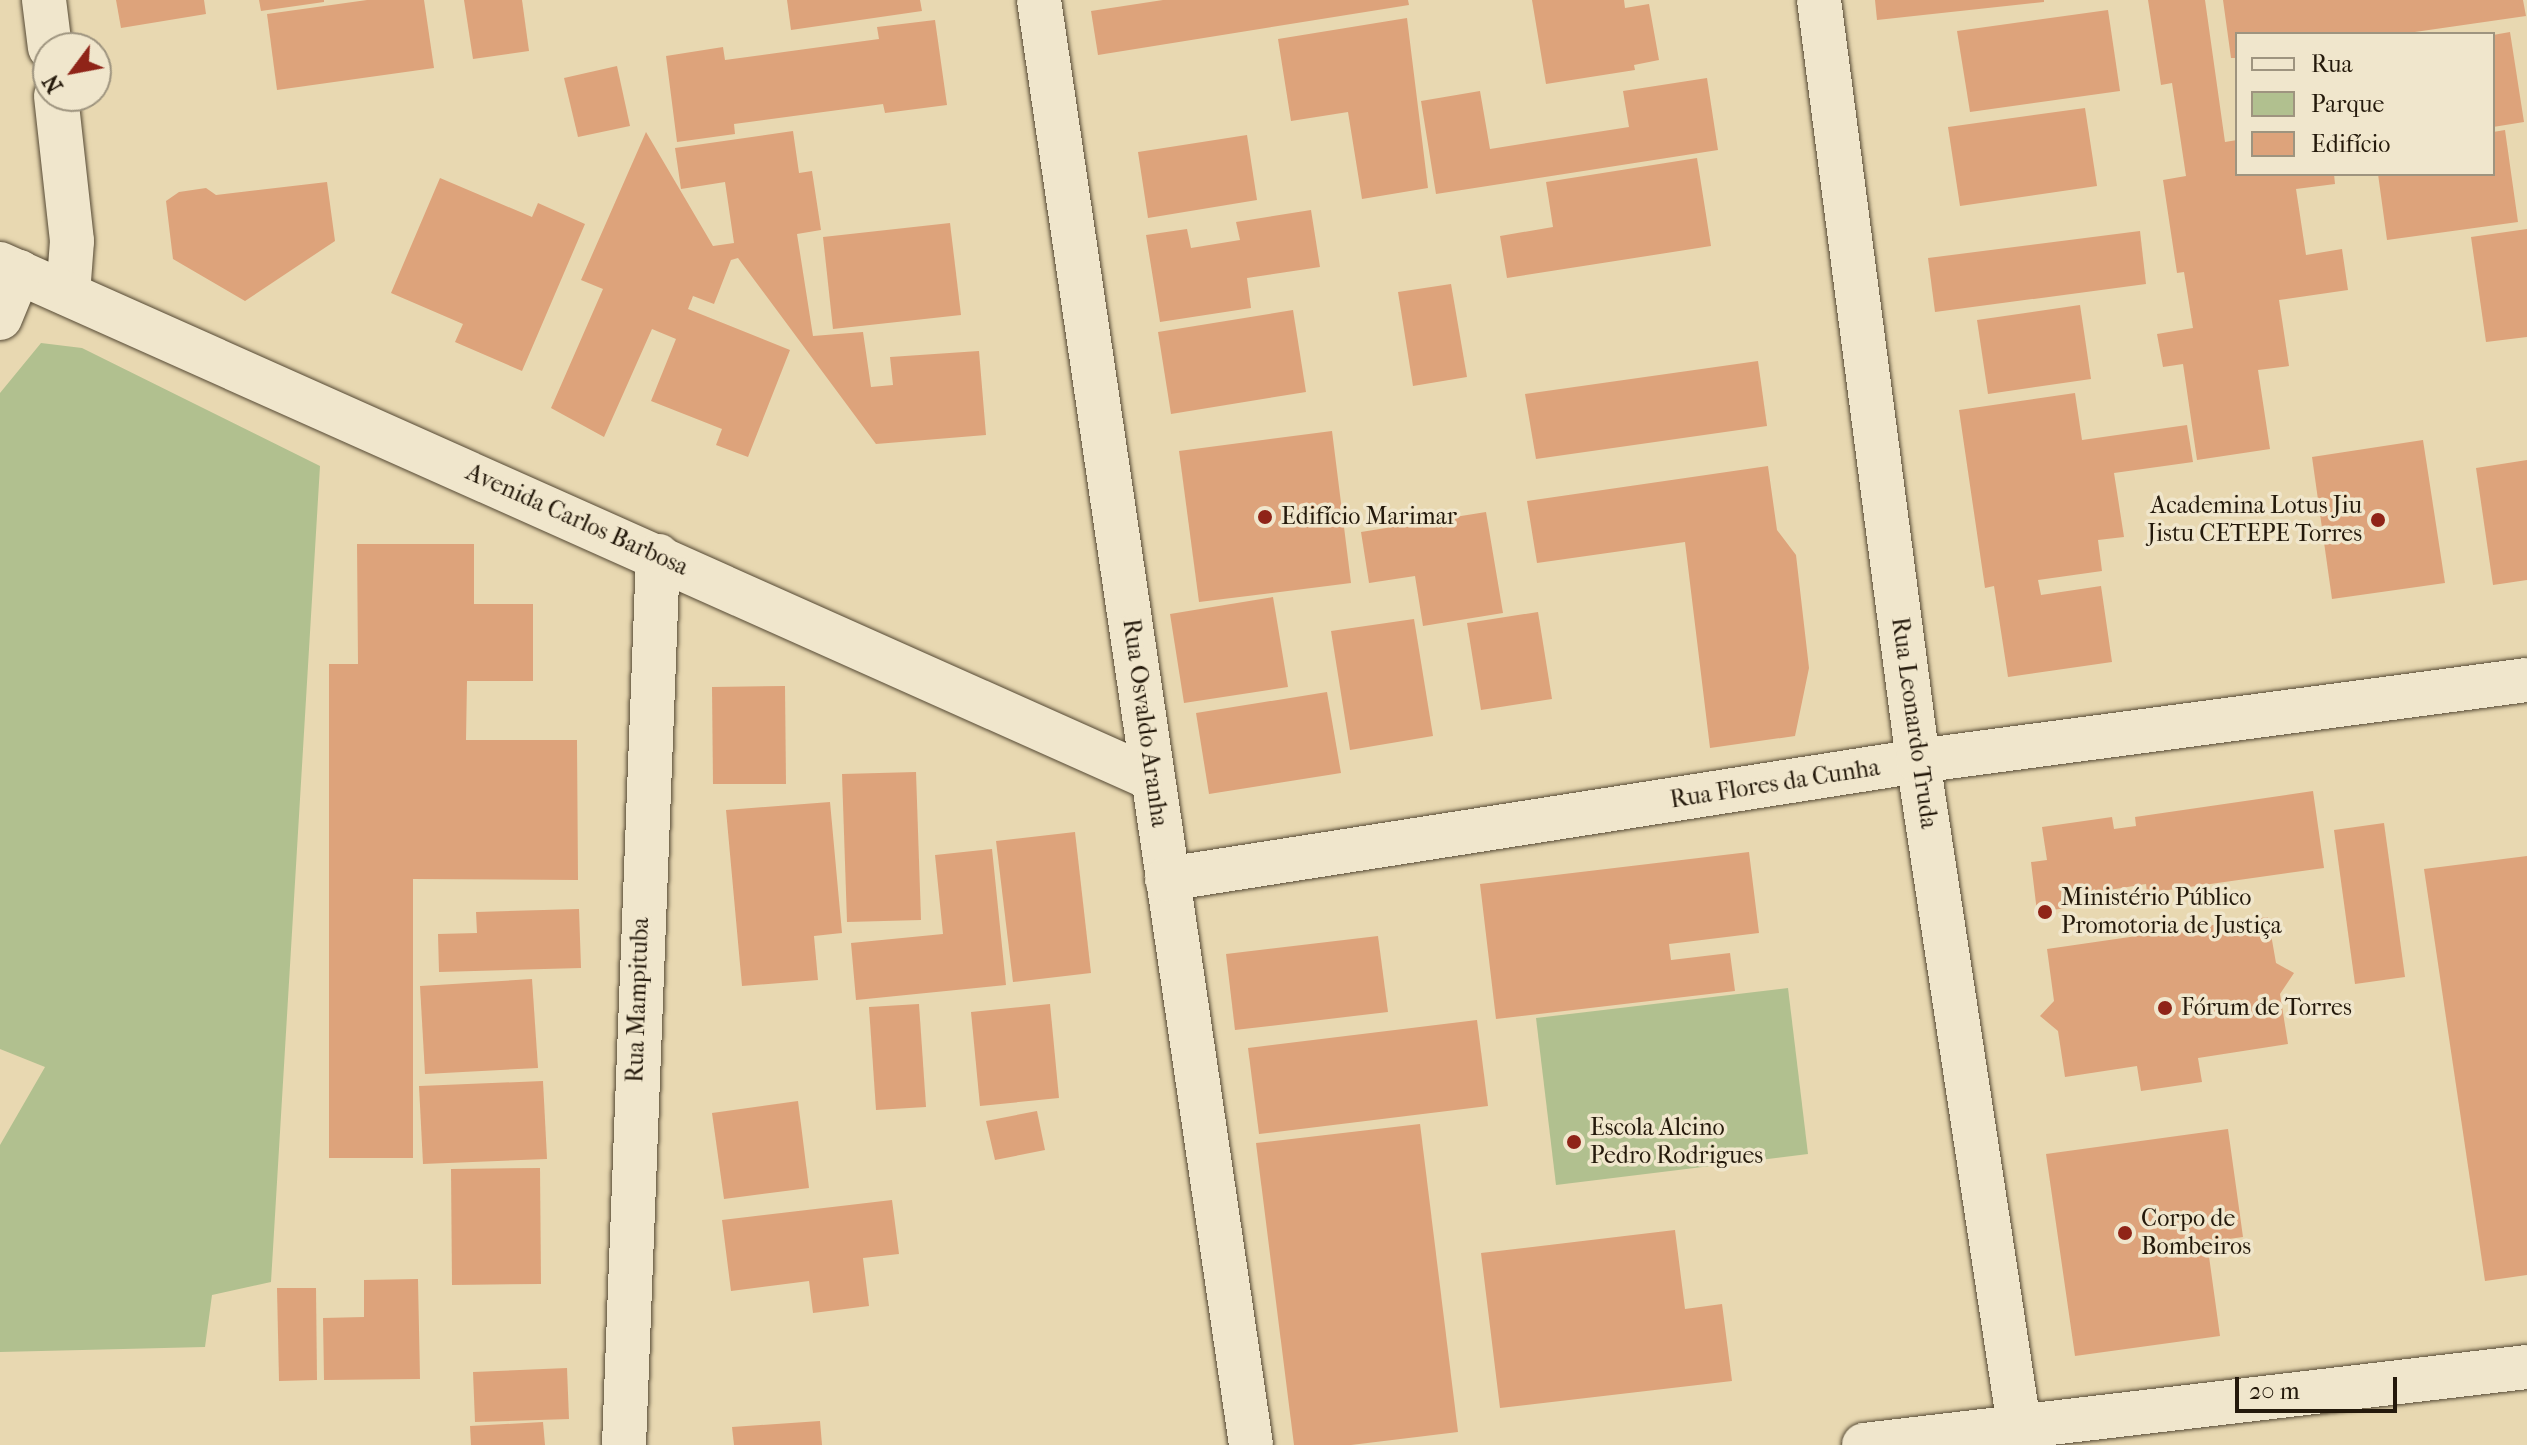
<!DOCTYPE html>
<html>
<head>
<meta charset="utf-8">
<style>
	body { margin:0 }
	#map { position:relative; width:2527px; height:1445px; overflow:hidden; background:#e8d8b1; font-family:"IM FELL French Canon",serif }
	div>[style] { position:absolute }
	.green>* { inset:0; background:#b1c08f }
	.building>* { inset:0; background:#dda37b }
	.roads { filter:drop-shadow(0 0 2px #554934) drop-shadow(0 0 2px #554934) }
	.street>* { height:44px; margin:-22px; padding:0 22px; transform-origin:22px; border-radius:22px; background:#f0e6cc }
	.dots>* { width:22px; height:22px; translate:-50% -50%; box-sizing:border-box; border:4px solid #f0e6cc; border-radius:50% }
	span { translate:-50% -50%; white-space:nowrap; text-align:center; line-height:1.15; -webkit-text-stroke:7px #f0e6cc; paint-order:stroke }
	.poi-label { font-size:24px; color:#24190b }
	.right { translate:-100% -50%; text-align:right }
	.left { translate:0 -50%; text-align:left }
	.street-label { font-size:24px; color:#24190b }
	.legend { position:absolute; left:2235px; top:32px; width:260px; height:144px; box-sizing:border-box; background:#f0e6cc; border:2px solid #9e947f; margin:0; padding:10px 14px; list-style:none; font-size:24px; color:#24190b }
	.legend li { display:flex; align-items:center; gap:16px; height:40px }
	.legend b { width:40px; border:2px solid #9e947f }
	.north { position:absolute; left:32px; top:32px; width:80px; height:80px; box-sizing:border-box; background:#f0e6cc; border:2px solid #9e947f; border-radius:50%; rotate:238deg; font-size:22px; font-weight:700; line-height:32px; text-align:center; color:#24190b }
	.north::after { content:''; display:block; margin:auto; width:28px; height:36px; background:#8f2418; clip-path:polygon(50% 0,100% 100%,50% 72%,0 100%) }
	.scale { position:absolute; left:2235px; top:1377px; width:162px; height:36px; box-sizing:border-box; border:4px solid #24190b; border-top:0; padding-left:10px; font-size:24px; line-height:28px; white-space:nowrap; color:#24190b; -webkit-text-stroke:6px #f0e6cc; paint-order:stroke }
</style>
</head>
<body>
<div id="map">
	<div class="green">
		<div style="clip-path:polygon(41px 343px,82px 348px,320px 466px,271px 1282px,212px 1295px,205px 1347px,0 1352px,0 1145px,45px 1067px,0 1049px,0 393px)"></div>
		<div style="clip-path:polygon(1788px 988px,1808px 1154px,1556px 1185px,1536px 1018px)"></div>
	</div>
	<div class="building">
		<div style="clip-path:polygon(116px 0,204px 0,206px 14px,121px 28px)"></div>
		<div style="clip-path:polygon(259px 0,324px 0,324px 2px,261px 11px)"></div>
		<div style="clip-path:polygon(367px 0,424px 0,434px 68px,277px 90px,267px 14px)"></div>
		<div style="clip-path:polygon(464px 0,522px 0,529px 51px,473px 59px)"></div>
		<div style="clip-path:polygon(787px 0,920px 0,922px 11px,791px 30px)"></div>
		<div style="clip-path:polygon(1163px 0,1408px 0,1409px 5px,1098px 55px,1091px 11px)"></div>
		<div style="clip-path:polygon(1532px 0,1624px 0,1625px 8px,1649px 4px,1659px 60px,1634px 65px,1635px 70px,1546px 84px)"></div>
		<div style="clip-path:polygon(1875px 0,2044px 0,2044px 2px,1877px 20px)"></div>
		<div style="clip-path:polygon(2148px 0,2205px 0,2225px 142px,2237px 140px,2237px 174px,2334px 174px,2335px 184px,2296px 189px,2306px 255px,2342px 249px,2348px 290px,2279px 300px,2289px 366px,2258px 370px,2270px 449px,2197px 460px,2183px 364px,2163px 367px,2157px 334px,2193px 328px,2184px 272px,2177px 273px,2163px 180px,2186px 176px,2172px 83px,2161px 85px)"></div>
		<div style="clip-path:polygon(2223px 0,2523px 0,2526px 16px,2401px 34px,2237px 34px,2237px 58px,2231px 58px)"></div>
		<div style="clip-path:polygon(2108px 10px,2120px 91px,1970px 112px,1957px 31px)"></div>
		<div style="clip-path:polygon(1407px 18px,1428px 188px,1362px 199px,1348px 112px,1291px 121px,1278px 39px)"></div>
		<div style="clip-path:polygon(935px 20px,947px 105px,885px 113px,883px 104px,734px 124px,735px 134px,677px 142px,666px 56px,723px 47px,725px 60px,879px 39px,877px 27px)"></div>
		<div style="clip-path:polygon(2510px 32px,2524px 122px,2493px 127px,2493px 35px)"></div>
		<div style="clip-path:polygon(617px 66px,630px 126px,578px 137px,564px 78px)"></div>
		<div style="clip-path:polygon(1707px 78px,1718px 150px,1436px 194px,1421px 101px,1480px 91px,1490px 149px,1629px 127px,1623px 91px)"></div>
		<div style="clip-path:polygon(2085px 108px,2097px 186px,1960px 206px,1948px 127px)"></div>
		<div style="clip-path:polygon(2505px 130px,2518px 222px,2387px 240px,2378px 174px,2493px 174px,2493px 132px)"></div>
		<div style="clip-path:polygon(793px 131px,799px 173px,812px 171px,821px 230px,797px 234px,813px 336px,863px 332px,871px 387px,893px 385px,890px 357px,979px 351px,986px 435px,876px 444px,738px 258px,731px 260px,714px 304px,693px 296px,688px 309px,790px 350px,748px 457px,716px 445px,722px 429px,651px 401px,676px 339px,652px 329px,604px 437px,551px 408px,603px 289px,581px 280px,646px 132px,713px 246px,734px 243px,725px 182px,681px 189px,675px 148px)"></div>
		<div style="clip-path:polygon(1247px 135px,1257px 200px,1148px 218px,1138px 152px)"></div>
		<div style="clip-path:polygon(1697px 158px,1711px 246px,1507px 278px,1500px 236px,1553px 227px,1546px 182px)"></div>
		<div style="clip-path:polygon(440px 178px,532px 217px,538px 203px,585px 224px,522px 371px,455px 342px,463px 324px,391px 293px)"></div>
		<div style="clip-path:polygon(327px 182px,335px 241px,245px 301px,173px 259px,166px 201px,179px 192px,206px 188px,216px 195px)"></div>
		<div style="clip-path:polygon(1311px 210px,1320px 267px,1247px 278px,1251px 308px,1160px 322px,1146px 235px,1187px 229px,1191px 248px,1240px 240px,1236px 222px)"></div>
		<div style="clip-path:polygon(950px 223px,961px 315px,833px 329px,823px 237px)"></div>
		<div style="clip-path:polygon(2527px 229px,2527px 337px,2486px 342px,2471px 237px)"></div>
		<div style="clip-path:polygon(2140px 231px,2146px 284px,1935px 312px,1928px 258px)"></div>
		<div style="clip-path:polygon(1451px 284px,1467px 377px,1413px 386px,1398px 292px)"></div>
		<div style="clip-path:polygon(2080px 305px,2091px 379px,1988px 394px,1977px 320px)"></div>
		<div style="clip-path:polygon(1293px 310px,1306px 392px,1171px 414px,1158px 332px)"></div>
		<div style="clip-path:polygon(1758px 361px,1767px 426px,1536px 459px,1525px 394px)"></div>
		<div style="clip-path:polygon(2075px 393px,2082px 440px,2187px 425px,2193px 462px,2114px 473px,2124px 537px,2098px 540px,2102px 571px,2038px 580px,2041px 595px,2101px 586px,2112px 662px,2008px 677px,1994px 586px,1985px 588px,1959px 410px)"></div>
		<div style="clip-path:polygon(1332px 431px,1351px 583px,1199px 602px,1179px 451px)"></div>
		<div style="clip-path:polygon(2423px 440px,2445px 583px,2332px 599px,2312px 457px)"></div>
		<div style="clip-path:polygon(2527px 460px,2527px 580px,2493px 585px,2476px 468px)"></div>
		<div style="clip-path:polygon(1768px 466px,1777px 530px,1796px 555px,1809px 668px,1795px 736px,1710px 748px,1685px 542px,1537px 563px,1527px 501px)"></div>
		<div style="clip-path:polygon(1486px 512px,1503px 613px,1423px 626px,1415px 576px,1369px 583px,1361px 532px)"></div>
		<div style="clip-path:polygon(357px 544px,474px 544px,474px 604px,533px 604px,533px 681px,467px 681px,466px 740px,577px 740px,578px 880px,413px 879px,413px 1158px,329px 1158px,329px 664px,358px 664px)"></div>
		<div style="clip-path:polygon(1273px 597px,1288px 687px,1184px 703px,1170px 614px)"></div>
		<div style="clip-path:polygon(1538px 612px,1552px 699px,1481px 710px,1467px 623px)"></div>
		<div style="clip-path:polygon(1414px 619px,1433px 736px,1350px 750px,1331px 631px)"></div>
		<div style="clip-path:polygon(785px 686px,786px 784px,713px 784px,712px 687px)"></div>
		<div style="clip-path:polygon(1327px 692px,1341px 773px,1209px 794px,1196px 713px)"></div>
		<div style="clip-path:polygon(916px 772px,921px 920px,847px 922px,842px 774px)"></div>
		<div style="clip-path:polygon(2313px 791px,2324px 868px,2147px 893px,2146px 884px,2103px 891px,2105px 903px,2037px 912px,2031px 862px,2047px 860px,2042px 827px,2112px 817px,2114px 829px,2136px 826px,2135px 817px)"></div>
		<div style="clip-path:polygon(830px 802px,842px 933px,814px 936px,818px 980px,742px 986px,726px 810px)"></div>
		<div style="clip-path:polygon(2384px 823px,2405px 977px,2355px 984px,2334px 830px)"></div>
		<div style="clip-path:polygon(1075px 832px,1091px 973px,1013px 982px,996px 841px)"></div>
		<div style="clip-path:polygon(992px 849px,1006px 985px,856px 1000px,851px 943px,943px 934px,935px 855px)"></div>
		<div style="clip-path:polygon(1749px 852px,1759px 933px,1669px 944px,1671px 960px,1730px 953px,1735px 991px,1496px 1019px,1480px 884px)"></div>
		<div style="clip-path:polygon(2527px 856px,2527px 1275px,2485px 1281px,2424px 869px)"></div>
		<div style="clip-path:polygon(579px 909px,581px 968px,439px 972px,438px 934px,477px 933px,476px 912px)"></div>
		<div style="clip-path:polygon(2268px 917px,2276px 963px,2294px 973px,2280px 994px,2288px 1044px,2198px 1058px,2202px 1082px,2141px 1091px,2137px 1066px,2065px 1077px,2058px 1031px,2040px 1016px,2054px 1001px,2047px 949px)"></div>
		<div style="clip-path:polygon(1378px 936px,1388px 1012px,1235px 1030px,1226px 954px)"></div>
		<div style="clip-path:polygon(532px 979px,538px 1068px,425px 1074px,420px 986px)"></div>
		<div style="clip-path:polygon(919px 1004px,926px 1107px,876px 1110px,869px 1007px)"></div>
		<div style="clip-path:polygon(1050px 1004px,1059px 1098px,980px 1106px,971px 1012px)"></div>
		<div style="clip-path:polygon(1477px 1020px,1488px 1106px,1259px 1134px,1248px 1048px)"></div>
		<div style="clip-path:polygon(543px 1081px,547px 1159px,423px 1164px,419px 1086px)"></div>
		<div style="clip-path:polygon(798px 1101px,809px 1188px,724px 1199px,712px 1113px)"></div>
		<div style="clip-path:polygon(1037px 1111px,1045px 1150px,995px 1160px,986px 1121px)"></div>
		<div style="clip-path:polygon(1420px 1124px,1458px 1432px,1351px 1445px,1294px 1445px,1256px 1143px)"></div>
		<div style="clip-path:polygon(2228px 1129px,2243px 1237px,2207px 1242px,2220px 1336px,2075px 1356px,2046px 1154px)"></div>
		<div style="clip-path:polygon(540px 1168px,541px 1284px,452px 1285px,451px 1169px)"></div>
		<div style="clip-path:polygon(892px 1200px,899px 1254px,863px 1258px,869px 1306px,813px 1313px,809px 1281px,731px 1291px,722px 1220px)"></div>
		<div style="clip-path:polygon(1675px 1230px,1685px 1309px,1722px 1304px,1732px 1381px,1500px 1408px,1481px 1253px)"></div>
		<div style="clip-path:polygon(418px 1279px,420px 1379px,324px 1380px,323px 1318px,364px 1317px,364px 1280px)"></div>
		<div style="clip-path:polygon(277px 1288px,316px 1288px,317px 1380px,279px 1381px)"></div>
		<div style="clip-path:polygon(567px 1368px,569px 1419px,475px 1422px,473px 1372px)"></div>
		<div style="clip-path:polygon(820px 1421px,822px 1445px,734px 1445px,732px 1427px)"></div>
		<div style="clip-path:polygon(543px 1422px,545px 1445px,471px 1445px,470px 1426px)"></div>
	</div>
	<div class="roads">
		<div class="street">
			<div style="left:44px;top:0;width:48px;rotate:82.9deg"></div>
			<div style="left:1039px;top:0;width:1460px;rotate:81.65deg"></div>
			<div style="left:1819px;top:0;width:767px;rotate:82.59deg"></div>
			<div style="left:1918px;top:761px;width:692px;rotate:81.35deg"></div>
			<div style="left:56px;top:96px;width:146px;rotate:83.7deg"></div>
			<div style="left:72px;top:241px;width:53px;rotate:94.3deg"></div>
			<div style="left:0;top:264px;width:1263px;rotate:24.07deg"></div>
			<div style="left:0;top:318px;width:50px;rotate:-67.6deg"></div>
			<div style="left:1167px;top:879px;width:760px;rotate:-8.93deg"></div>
			<div style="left:1918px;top:761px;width:614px;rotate:-7.58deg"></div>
			<div style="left:624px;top:1445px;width:890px;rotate:-87.81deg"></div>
			<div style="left:1864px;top:1445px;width:668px;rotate:-6.71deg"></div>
		</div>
	</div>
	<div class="dots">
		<div style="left:1265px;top:517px;background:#8f2418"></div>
		<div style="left:2378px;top:520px;background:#8f2418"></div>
		<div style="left:2045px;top:912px;background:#8f2418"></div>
		<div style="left:2165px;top:1008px;background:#8f2418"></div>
		<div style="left:1574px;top:1142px;background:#8f2418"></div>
		<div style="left:2125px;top:1233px;background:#8f2418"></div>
	</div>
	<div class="poi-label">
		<span class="right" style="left:2362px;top:520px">Academina Lotus Jiu<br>Jistu CETEPE Torres</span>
		<span class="left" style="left:1281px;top:517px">Edifício Marimar</span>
		<span class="left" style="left:2061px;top:912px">Ministério Público<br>Promotoria de Justiça</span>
		<span class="left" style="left:2181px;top:1008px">Fórum de Torres</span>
		<span class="left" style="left:1590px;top:1142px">Escola Alcino<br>Pedro Rodrigues</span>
		<span class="left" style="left:2141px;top:1233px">Corpo de<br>Bombeiros</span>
	</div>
	<div class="street-label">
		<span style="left:577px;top:520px;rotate:24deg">Avenida Carlos Barbosa</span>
		<span style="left:1145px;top:723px;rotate:82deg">Rua Osvaldo Aranha</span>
		<span style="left:1914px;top:723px;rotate:82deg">Rua Leonardo Truda</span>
		<span style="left:1775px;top:784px;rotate:-9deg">Rua Flores da Cunha</span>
		<span style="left:638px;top:1000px;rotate:-88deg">Rua Mampituba</span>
	</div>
	<ul class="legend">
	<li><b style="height:10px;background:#f0e6cc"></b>Rua</li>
	<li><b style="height:22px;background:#b1c08f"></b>Parque</li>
	<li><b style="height:22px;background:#dda37b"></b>Edifício</li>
	</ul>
	<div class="north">N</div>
	<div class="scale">20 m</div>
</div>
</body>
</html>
